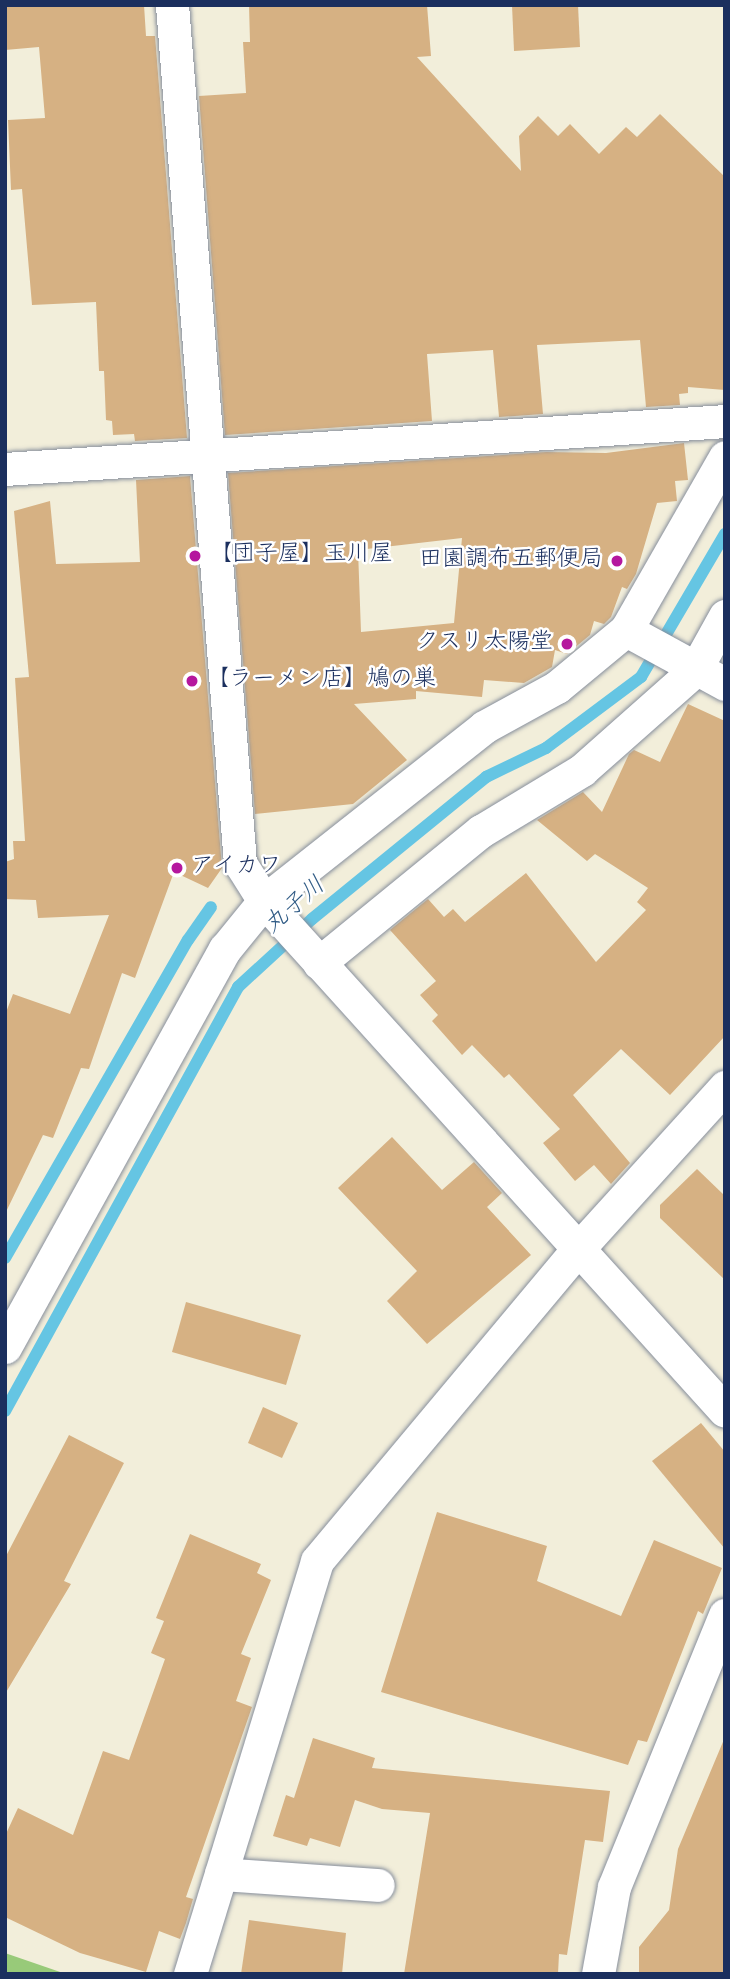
<!DOCTYPE html>
<html>
<head>
<meta charset="utf-8">
<style>
	body { margin:0 }
	#map { position:relative; width:730px; height:1979px; overflow:hidden; background:#f2eeda; font-family:"Gochi Hand","Klee One",sans-serif }
	div>[style] { position:absolute }
	.green>* { inset:0; background:#98ca79 }
	.stream>* { height:12px; margin:-6px; padding:0 6px; transform-origin:6px; border-radius:6px; background:#65c5e3 }
	.building>* { inset:0; background:#d6b183 }
	.roads { filter:drop-shadow(0 0 2px #868e9c) drop-shadow(0 0 2px #868e9c) }
	.street>* { height:33px; margin:-16.5px; padding:0 16.5px; transform-origin:16.5px; border-radius:16.5px; background:#fff }
	.dots>* { width:19px; height:19px; translate:-50% -50%; box-sizing:border-box; border:4px solid #fff; border-radius:50% }
	span { translate:-50% -50%; white-space:nowrap; text-align:center; line-height:1.15; -webkit-text-stroke:5px #fff; paint-order:stroke }
	.poi-label { font-size:23px; color:#1b2f5e }
	.left { translate:0 -50%; text-align:left }
	.right { translate:-100% -50%; text-align:right }
	.water-label { font-size:24px; color:#315c86; font-style:italic }
	.frame { position:absolute; inset:0; border:7px solid #1b2f5e; pointer-events:none }
</style>
</head>
<body>
<div id="map">
	<div class="green">
		<div style="clip-path:polygon(5px 1953px,66px 1974px,5px 1974px)"></div>
	</div>
	<div class="stream">
		<div style="left:5px;top:1258px;width:367px;rotate:-60.1deg"></div>
		<div style="left:188px;top:940px;width:40px;rotate:-55.1deg"></div>
		<div style="left:5px;top:1411px;width:484px;rotate:-61.2deg"></div>
		<div style="left:238px;top:987px;width:100px;rotate:-42.6deg"></div>
		<div style="left:312px;top:919px;width:225px;rotate:-39.2deg"></div>
		<div style="left:486px;top:777px;width:67px;rotate:-25.8deg"></div>
		<div style="left:546px;top:748px;width:119px;rotate:-36.8deg"></div>
		<div style="left:641px;top:677px;width:166px;rotate:-59.6deg"></div>
	</div>
	<div class="building">
		<div style="clip-path:polygon(5px 5px,144px 5px,146px 36px,155px 36px,187px 438px,135px 441px,134px 434px,113px 435px,112px 421px,106px 420px,104px 371px,99px 371px,96px 302px,32px 305px,22px 189px,11px 190px,8px 120px,45px 118px,39px 47px,5px 50px)"></div>
		<div style="clip-path:polygon(249px 5px,427px 5px,431px 56px,417px 57px,521px 171px,519px 136px,538px 116px,558px 136px,570px 124px,599px 154px,626px 127px,637px 137px,660px 114px,725px 177px,725px 390px,688px 387px,688px 393px,679px 394px,680px 405px,646px 407px,640px 340px,537px 345px,543px 414px,499px 417px,493px 350px,427px 354px,432px 421px,225px 435px,199px 96px,246px 93px,243px 42px,250px 42px)"></div>
		<div style="clip-path:polygon(512px 5px,578px 5px,580px 47px,514px 51px)"></div>
		<div style="clip-path:polygon(evenodd,684px 443px,688px 480px,675px 481px,677px 501px,657px 503px,636px 574px,627px 589px,622px 587px,611px 617px,604px 624px,594px 621px,590px 635px,567px 654px,555px 650px,552px 667px,524px 683px,484px 680px,482px 697px,416px 691px,416px 699px,354px 704px,407px 760px,353px 804px,255px 814px,228px 473px,546px 452px,606px 453px,684px 443px,462px 538px,454px 623px,361px 632px,358px 550px,462px 538px)"></div>
		<div style="clip-path:polygon(190px 476px,222px 868px,208px 888px,174px 872px,135px 978px,122px 973px,89px 1069px,81px 1068px,53px 1138px,43px 1135px,5px 1214px,5px 1015px,13px 994px,70px 1014px,109px 915px,38px 918px,36px 900px,5px 899px,5px 862px,14px 859px,13px 841px,25px 841px,15px 678px,29px 677px,14px 511px,50px 501px,56px 564px,140px 562px,136px 480px)"></div>
		<div style="clip-path:polygon(688px 704px,725px 721px,725px 1036px,670px 1095px,621px 1049px,573px 1095px,630px 1163px,611px 1184px,594px 1165px,575px 1181px,543px 1143px,560px 1129px,509px 1074px,504px 1078px,472px 1045px,462px 1055px,432px 1021px,438px 1015px,420px 995px,436px 981px,390px 930px,428px 899px,444px 917px,453px 909px,465px 922px,526px 873px,596px 962px,646px 910px,637px 902px,648px 888px,595px 854px,587px 861px,537px 820px,583px 792px,602px 812px,629px 754px,634px 750px,660px 762px)"></div>
		<div style="clip-path:polygon(392px 1137px,442px 1190px,474px 1162px,502px 1193px,487px 1207px,531px 1255px,427px 1344px,387px 1301px,417px 1271px,338px 1188px)"></div>
		<div style="clip-path:polygon(697px 1169px,725px 1196px,725px 1280px,660px 1218px,660px 1205px)"></div>
		<div style="clip-path:polygon(186px 1302px,301px 1335px,286px 1385px,172px 1352px)"></div>
		<div style="clip-path:polygon(263px 1407px,298px 1423px,282px 1458px,248px 1443px)"></div>
		<div style="clip-path:polygon(701px 1423px,725px 1452px,725px 1549px,652px 1461px)"></div>
		<div style="clip-path:polygon(69px 1435px,124px 1463px,64px 1581px,71px 1584px,5px 1694px,5px 1558px)"></div>
		<div style="clip-path:polygon(437px 1512px,547px 1546px,537px 1581px,621px 1616px,654px 1540px,722px 1568px,703px 1614px,698px 1611px,647px 1742px,638px 1740px,628px 1765px,381px 1692px)"></div>
		<div style="clip-path:polygon(190px 1534px,261px 1564px,257px 1573px,271px 1580px,241px 1654px,251px 1658px,236px 1701px,252px 1707px,186px 1897px,193px 1899px,186px 1923px,180px 1939px,159px 1931px,146px 1972px,80px 1953px,5px 1917px,5px 1836px,18px 1808px,73px 1835px,103px 1751px,129px 1760px,165px 1659px,151px 1653px,164px 1621px,156px 1618px)"></div>
		<div style="clip-path:polygon(725px 1737px,725px 1974px,639px 1974px,639px 1947px,669px 1910px,678px 1849px)"></div>
		<div style="clip-path:polygon(313px 1738px,375px 1758px,372px 1768px,610px 1791px,603px 1842px,585px 1840px,567px 1955px,559px 1954px,558px 1974px,404px 1974px,430px 1813px,382px 1809px,355px 1800px,340px 1847px,310px 1838px,307px 1846px,273px 1836px,286px 1795px,294px 1798px)"></div>
		<div style="clip-path:polygon(249px 1920px,346px 1933px,342px 1974px,241px 1974px)"></div>
	</div>
	<div class="roads">
		<div class="street">
			<div style="left:172px;top:5px;width:861px;rotate:85.47deg"></div>
			<div style="left:240px;top:863px;width:45px;rotate:57.7deg"></div>
			<div style="left:264px;top:901px;width:687px;rotate:47.89deg"></div>
			<div style="left:5px;top:469px;width:722px;rotate:-3.81deg"></div>
			<div style="left:626px;top:630px;width:113px;rotate:28.6deg"></div>
			<div style="left:319px;top:963px;width:209px;rotate:-39.2deg"></div>
			<div style="left:481px;top:831px;width:118px;rotate:-31.1deg"></div>
			<div style="left:582px;top:770px;width:151px;rotate:-41.5deg"></div>
			<div style="left:695px;top:670px;width:62px;rotate:-60.9deg"></div>
			<div style="left:5px;top:1347px;width:455px;rotate:-61.1deg"></div>
			<div style="left:225px;top:949px;width:62px;rotate:-50.9deg"></div>
			<div style="left:264px;top:901px;width:280px;rotate:-38.3deg"></div>
			<div style="left:484px;top:727px;width:83px;rotate:-28.7deg"></div>
			<div style="left:557px;top:687px;width:89px;rotate:-39.6deg"></div>
			<div style="left:626px;top:630px;width:199px;rotate:-60.2deg"></div>
			<div style="left:221px;top:1874px;width:157px;rotate:4deg"></div>
			<div style="left:190px;top:1974px;width:432px;rotate:-72.9deg"></div>
			<div style="left:317px;top:1561px;width:407px;rotate:-50.1deg"></div>
			<div style="left:578px;top:1249px;width:219px;rotate:-47.8deg"></div>
			<div style="left:598px;top:1974px;width:88px;rotate:-79.6deg"></div>
			<div style="left:614px;top:1887px;width:294px;rotate:-67.8deg"></div>
		</div>
	</div>
	<div class="dots">
		<div style="left:195px;top:556px;background:#b5179e"></div>
		<div style="left:617px;top:561px;background:#b5179e"></div>
		<div style="left:567px;top:644px;background:#b5179e"></div>
		<div style="left:192px;top:681px;background:#b5179e"></div>
		<div style="left:177px;top:868px;background:#b5179e"></div>
	</div>
	<div class="poi-label">
		<span class="left" style="left:209px;top:556px">【団子屋】玉川屋</span>
		<span class="right" style="left:603px;top:561px">田園調布五郵便局</span>
		<span class="right" style="left:553px;top:644px">クスリ太陽堂</span>
		<span class="left" style="left:206px;top:681px">【ラーメン店】鳩の巣</span>
		<span class="left" style="left:191px;top:868px">アイカワ</span>
	</div>
	<div class="water-label">
		<span style="left:296px;top:907px;rotate:-41deg">丸子川</span>
	</div>
	<div class="frame"></div>
</div>
</body>
</html>
